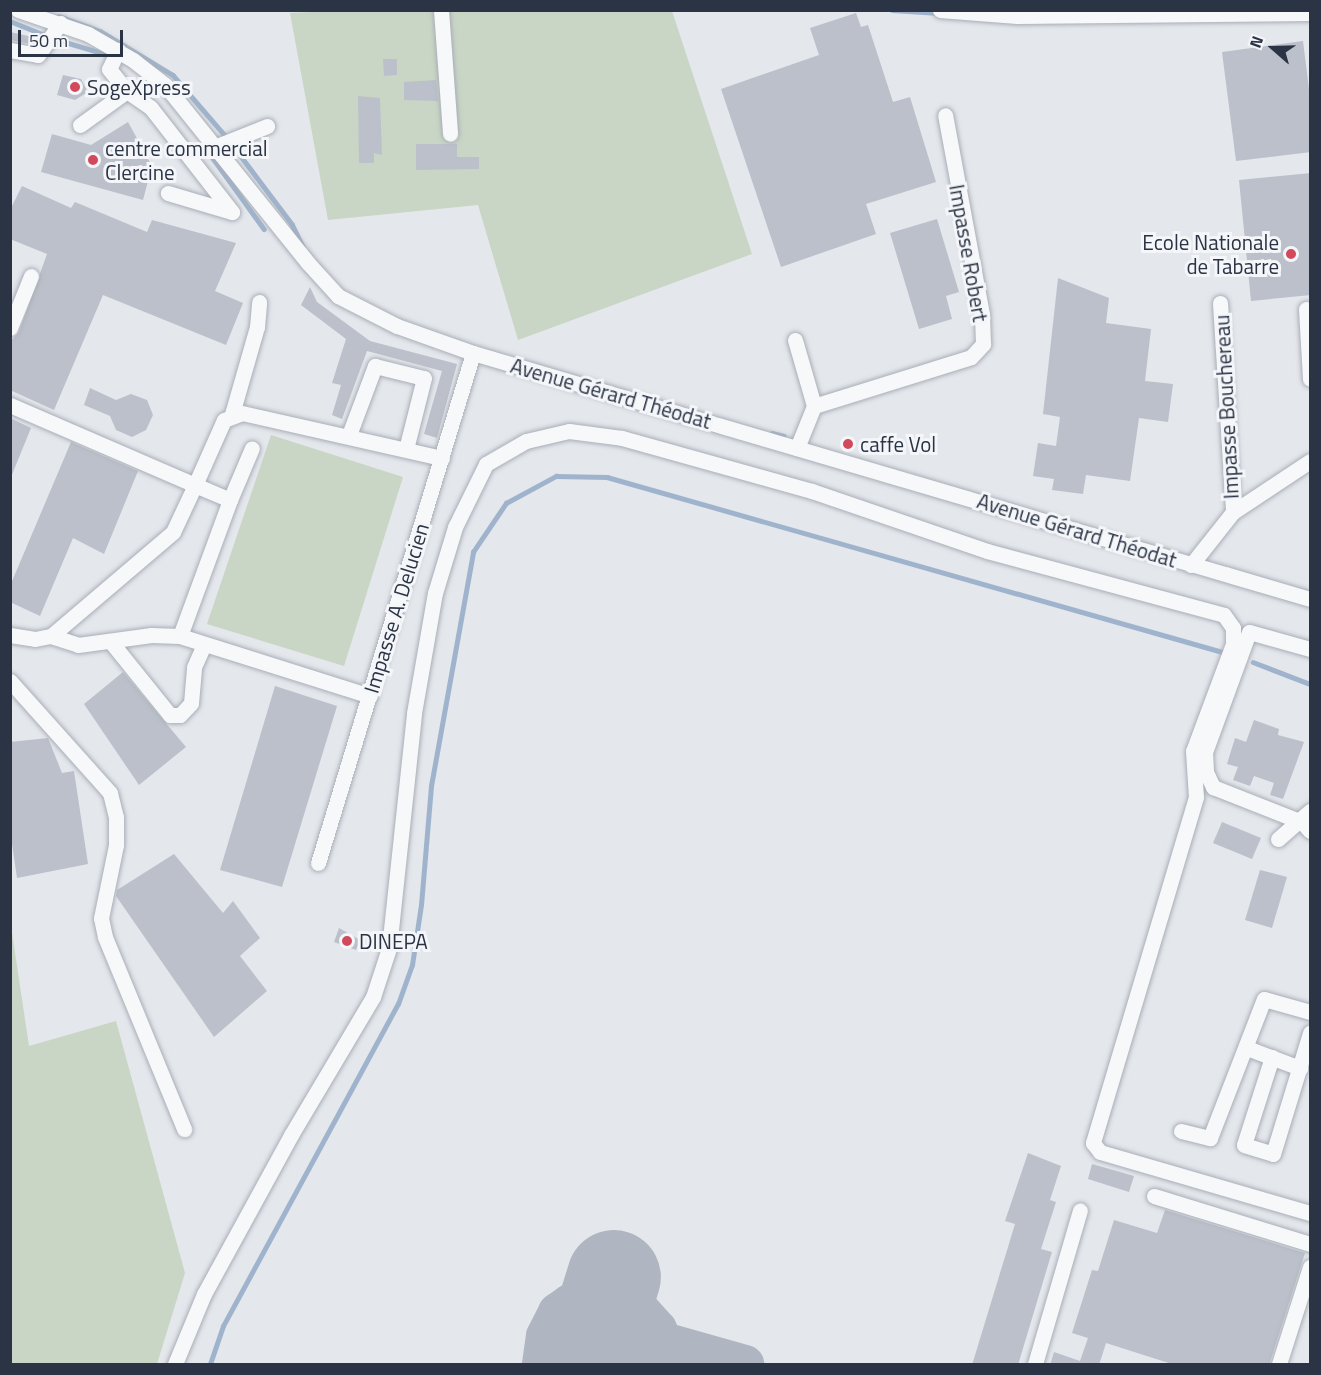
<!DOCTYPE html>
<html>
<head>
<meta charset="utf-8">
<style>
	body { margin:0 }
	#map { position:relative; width:1321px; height:1375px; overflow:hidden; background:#e4e7ec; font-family:"Titillium Web",sans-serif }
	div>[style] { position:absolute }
	.green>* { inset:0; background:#c9d6c5 }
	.stream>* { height:4.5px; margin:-2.25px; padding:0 2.25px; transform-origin:2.25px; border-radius:2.25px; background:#9fb4cc }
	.taxiway>* { height:38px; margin:-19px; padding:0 19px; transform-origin:19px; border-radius:19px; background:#b0b6c1 }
	.runway>* { height:94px; margin:-47px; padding:0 47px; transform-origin:47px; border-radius:47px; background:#b0b6c1 }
	.building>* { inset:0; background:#bbc0ca }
	.roads { filter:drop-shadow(0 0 2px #a9aeb7) drop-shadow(0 0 2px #a9aeb7) }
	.minor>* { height:15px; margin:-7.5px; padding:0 7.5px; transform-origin:7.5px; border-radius:7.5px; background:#f7f8fa }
	.dots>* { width:16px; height:16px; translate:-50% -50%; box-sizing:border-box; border:3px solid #f4f6f9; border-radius:50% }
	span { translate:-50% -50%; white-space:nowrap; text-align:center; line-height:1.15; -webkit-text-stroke:6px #f4f6f9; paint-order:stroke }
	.poi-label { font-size:21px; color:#2b3445 }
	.left { translate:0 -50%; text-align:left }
	.right { translate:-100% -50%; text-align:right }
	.street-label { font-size:21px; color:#2b3445 }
	.frame { position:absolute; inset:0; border:12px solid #2b3445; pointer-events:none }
	.north { position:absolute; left:1243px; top:18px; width:60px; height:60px; -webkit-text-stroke:4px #f4f6f9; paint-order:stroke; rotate:290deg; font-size:16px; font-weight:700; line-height:24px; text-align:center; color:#2b3445 }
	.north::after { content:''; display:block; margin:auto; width:21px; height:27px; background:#2b3445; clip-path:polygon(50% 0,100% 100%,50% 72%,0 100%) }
	.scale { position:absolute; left:18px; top:30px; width:105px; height:27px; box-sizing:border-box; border:3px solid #2b3445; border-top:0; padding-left:8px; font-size:18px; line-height:21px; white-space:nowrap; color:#2b3445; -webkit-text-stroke:4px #f4f6f9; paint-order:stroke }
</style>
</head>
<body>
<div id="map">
	<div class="green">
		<div style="clip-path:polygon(351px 10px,672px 11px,752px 254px,518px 340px,478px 205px,328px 220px,290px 13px)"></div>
		<div style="clip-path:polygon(271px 435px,403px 477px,344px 666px,207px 624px)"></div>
		<div style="clip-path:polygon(10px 919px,29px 1046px,116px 1021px,185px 1273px,157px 1364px,11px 1364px)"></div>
	</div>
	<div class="stream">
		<div style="left:892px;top:10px;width:47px;rotate:3.7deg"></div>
		<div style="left:59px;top:16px;width:44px;rotate:20.1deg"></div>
		<div style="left:100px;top:31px;width:85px;rotate:31.1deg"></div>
		<div style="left:173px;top:75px;width:84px;rotate:49.3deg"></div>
		<div style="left:10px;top:21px;width:35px;rotate:22deg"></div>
		<div style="left:55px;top:39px;width:56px;rotate:16.5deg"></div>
		<div style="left:202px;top:143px;width:106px;rotate:54.2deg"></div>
		<div style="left:231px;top:143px;width:101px;rotate:53deg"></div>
		<div style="left:292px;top:224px;width:25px;rotate:64deg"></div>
		<div style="left:772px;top:433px;width:12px;rotate:14deg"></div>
		<div style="left:1253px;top:662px;width:61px;rotate:21.1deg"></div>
		<div style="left:210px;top:1364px;width:40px;rotate:-71.1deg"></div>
		<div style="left:223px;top:1326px;width:366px;rotate:-61.5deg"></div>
		<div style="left:398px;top:1004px;width:41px;rotate:-70.3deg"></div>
		<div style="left:412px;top:965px;width:61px;rotate:-81.5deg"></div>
		<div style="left:421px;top:905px;width:119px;rotate:-85.2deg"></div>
		<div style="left:431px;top:786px;width:238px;rotate:-79.8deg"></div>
		<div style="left:473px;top:552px;width:59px;rotate:-56deg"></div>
		<div style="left:506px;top:503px;width:57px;rotate:-28.4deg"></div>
		<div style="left:556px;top:476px;width:51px;rotate:1.1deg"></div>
		<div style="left:607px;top:477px;width:644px;rotate:15.87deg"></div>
	</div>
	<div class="taxiway">
		<div style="left:600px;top:1323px;width:151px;rotate:15.8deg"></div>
		<div style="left:541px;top:1364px;width:28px;rotate:-82deg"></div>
		<div style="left:545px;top:1336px;width:27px;rotate:-63deg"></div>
		<div style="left:557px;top:1312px;width:16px;rotate:-35deg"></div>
		<div style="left:570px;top:1303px;width:40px;rotate:-12deg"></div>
		<div style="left:609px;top:1295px;width:31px;rotate:22deg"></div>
		<div style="left:638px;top:1307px;width:30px;rotate:48deg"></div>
		<div style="left:658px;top:1329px;width:18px;rotate:68deg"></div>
		<div style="left:665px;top:1346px;width:21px;rotate:121deg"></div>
	</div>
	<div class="runway">
		<div style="left:587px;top:1364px;width:91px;rotate:-72.8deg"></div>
	</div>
	<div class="building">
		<div style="clip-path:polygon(856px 13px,861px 27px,868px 25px,893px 102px,910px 97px,936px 182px,866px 204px,876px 234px,781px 267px,721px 89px,819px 55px,810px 28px)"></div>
		<div style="clip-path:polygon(10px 32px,33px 37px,32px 44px,10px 40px)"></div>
		<div style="clip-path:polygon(1303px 41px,1311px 105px,1311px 152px,1236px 161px,1222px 52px)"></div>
		<div style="clip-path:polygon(383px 59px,397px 59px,397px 75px,384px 76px)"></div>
		<div style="clip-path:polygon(63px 75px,81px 79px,88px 92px,75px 100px,57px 95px)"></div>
		<div style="clip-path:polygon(436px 80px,438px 101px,404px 100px,404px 82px)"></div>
		<div style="clip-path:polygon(358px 96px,380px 98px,382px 155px,374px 153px,374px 163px,359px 163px)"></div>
		<div style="clip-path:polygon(128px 122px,152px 166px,143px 200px,41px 172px,52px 134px,91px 145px)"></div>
		<div style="clip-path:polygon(416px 144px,457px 144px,457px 157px,479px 157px,479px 169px,416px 170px)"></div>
		<div style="clip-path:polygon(1311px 173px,1311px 295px,1251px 301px,1239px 180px)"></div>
		<div style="clip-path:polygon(22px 186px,71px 208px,75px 202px,147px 232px,152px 220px,236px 243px,215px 291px,243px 303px,226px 345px,103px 295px,54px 410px,10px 390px,10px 342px,19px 332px,47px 254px,10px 239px,10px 210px)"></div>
		<div style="clip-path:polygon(937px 219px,959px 292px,946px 296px,952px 319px,919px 329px,890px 233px)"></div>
		<div style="clip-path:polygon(1058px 278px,1109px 298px,1106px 323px,1151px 329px,1145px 381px,1173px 384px,1168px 422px,1139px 418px,1130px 481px,1086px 475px,1083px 494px,1052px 490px,1054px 479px,1033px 476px,1038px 443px,1056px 446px,1060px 417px,1043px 414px)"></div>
		<div style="clip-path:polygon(310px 287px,317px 302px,370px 341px,457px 364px,437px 438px,424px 434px,442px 371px,367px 351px,342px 419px,332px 415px,341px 385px,332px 383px,346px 339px,301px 305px)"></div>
		<div style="clip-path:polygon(90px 388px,116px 400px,131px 394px,147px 400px,153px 415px,146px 430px,132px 437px,116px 430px,110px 416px,84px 405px)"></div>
		<div style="clip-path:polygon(10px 418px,31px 428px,11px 477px,10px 477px)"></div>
		<div style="clip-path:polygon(71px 442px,138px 471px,104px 554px,73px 538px,40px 616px,10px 602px,10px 586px)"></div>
		<div style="clip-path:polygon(123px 672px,186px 747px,139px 785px,84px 704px)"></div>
		<div style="clip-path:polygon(275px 686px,337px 706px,282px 887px,220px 870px)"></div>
		<div style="clip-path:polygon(1254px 720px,1279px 729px,1278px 735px,1304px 742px,1283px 799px,1270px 795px,1274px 783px,1254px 776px,1250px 786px,1233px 780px,1238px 767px,1227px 764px,1235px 738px,1246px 742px)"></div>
		<div style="clip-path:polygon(48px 738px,62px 773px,74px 771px,88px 864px,17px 878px,10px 830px,10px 742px)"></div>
		<div style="clip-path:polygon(1222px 822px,1261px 838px,1252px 859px,1213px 843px)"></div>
		<div style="clip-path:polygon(174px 854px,223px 913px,233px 901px,260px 938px,240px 956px,267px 991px,214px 1037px,116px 896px,117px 890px)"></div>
		<div style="clip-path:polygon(1260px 870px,1287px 877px,1272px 928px,1245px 920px)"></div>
		<div style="clip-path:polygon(339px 928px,360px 940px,356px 950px,334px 942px)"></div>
		<div style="clip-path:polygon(1028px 1153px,1061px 1166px,1050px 1200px,1056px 1202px,1041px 1249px,1052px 1252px,1018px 1365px,972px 1365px,1015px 1224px,1005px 1221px)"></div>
		<div style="clip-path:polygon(1092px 1164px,1134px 1176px,1129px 1192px,1088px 1179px)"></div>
		<div style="clip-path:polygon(1165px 1210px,1305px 1253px,1269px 1365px,1175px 1365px,1106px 1343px,1099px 1365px,1050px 1365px,1054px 1352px,1080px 1361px,1088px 1338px,1072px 1333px,1092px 1270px,1098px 1271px,1114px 1220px,1157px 1233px)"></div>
	</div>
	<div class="roads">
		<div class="minor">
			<div style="left:18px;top:10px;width:74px;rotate:18.9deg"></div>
			<div style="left:88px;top:34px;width:52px;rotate:30deg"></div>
			<div style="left:133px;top:60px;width:41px;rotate:38deg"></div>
			<div style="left:165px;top:85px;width:228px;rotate:51.2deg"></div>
			<div style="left:308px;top:263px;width:45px;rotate:47.7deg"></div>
			<div style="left:338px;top:296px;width:66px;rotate:27deg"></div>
			<div style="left:397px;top:326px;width:81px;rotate:19.6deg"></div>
			<div style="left:473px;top:353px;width:872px;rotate:16.38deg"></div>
			<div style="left:441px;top:10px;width:124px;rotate:85.8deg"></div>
			<div style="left:940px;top:10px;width:77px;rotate:4.5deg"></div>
			<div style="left:1017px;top:16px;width:293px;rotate:-0.6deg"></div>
			<div style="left:10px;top:50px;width:28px;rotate:10deg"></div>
			<div style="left:38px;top:55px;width:39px;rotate:-55deg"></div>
			<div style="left:118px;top:50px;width:21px;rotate:115deg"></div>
			<div style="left:109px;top:69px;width:28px;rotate:51deg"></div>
			<div style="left:127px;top:91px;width:29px;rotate:35deg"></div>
			<div style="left:151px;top:108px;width:132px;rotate:52.1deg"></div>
			<div style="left:232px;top:212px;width:67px;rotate:-163.5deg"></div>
			<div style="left:80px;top:125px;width:58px;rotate:-35.9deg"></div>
			<div style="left:217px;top:146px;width:54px;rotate:-21.8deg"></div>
			<div style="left:1220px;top:303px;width:209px;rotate:86.4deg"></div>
			<div style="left:1306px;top:309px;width:70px;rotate:86.7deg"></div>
			<div style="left:10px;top:328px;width:56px;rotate:-68deg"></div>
			<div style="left:795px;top:340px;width:69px;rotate:73.9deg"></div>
			<div style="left:10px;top:405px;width:202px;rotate:23.4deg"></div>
			<div style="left:195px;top:485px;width:71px;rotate:-66deg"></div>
			<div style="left:224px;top:420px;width:19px;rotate:-21deg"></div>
			<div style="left:242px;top:413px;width:205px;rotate:12.7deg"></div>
			<div style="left:232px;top:414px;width:91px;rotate:-74deg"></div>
			<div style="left:257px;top:327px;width:25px;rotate:-85deg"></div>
			<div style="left:349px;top:435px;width:74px;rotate:-69.4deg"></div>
			<div style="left:375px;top:366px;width:50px;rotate:13.8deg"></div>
			<div style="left:424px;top:378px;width:73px;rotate:104.2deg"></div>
			<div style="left:797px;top:448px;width:45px;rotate:-68deg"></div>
			<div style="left:814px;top:406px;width:164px;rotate:-17.3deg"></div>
			<div style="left:971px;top:357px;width:18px;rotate:-47deg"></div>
			<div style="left:983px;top:344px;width:30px;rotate:-92deg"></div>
			<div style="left:982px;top:314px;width:202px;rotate:-100.5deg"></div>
			<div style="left:230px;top:500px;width:56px;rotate:-67.1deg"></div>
			<div style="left:1191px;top:565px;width:68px;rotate:-51.6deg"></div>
			<div style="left:1233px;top:512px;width:92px;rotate:-33.5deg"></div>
			<div style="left:10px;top:635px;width:25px;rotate:9deg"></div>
			<div style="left:35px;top:639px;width:16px;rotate:-11deg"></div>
			<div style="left:51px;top:636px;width:160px;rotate:-40.4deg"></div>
			<div style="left:173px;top:532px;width:52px;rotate:-64.9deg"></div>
			<div style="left:195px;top:485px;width:38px;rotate:23deg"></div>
			<div style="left:230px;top:500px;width:145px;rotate:110.2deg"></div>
			<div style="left:51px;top:636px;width:28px;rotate:18deg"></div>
			<div style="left:78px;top:645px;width:74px;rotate:-7.8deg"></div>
			<div style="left:151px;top:635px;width:29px;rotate:2deg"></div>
			<div style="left:180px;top:636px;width:199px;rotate:17.5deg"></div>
			<div style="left:111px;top:642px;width:94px;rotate:51.1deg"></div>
			<div style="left:170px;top:715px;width:10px"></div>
			<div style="left:180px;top:715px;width:16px;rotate:-47deg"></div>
			<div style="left:191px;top:703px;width:36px;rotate:-85deg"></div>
			<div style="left:194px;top:667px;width:24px;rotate:-66deg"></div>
			<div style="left:1310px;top:649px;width:63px;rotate:-164.4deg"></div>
			<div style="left:1249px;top:632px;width:128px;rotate:110.1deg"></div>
			<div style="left:1205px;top:752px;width:20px;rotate:87deg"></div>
			<div style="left:1206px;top:772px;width:17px;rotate:65deg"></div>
			<div style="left:1213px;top:787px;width:96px;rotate:21.5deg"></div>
			<div style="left:1302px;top:822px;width:12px;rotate:48deg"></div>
			<div style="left:10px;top:681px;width:150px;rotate:48.2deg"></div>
			<div style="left:110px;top:793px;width:25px;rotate:76deg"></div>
			<div style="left:116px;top:817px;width:28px;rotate:90deg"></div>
			<div style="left:116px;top:845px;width:75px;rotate:101.6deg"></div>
			<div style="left:101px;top:918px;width:19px;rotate:78deg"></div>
			<div style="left:105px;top:937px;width:208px;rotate:67.6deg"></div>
			<div style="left:1278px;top:839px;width:43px;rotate:-41.2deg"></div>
			<div style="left:318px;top:863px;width:533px;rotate:-73.09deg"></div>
			<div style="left:1247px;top:1048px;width:57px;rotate:20.7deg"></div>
			<div style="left:1272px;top:1057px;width:92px;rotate:107.7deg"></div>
			<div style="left:1244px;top:1145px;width:30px;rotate:17deg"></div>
			<div style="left:1273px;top:1154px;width:127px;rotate:-73deg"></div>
			<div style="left:1181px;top:1131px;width:30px;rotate:14deg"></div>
			<div style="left:1210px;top:1138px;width:149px;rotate:-68.8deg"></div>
			<div style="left:1264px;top:999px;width:48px;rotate:15.8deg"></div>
			<div style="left:1154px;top:1196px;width:163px;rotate:17.1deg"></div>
			<div style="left:175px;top:1364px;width:76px;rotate:-67.5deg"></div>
			<div style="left:204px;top:1294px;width:181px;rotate:-61.3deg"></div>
			<div style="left:291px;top:1135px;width:161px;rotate:-59.3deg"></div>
			<div style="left:373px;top:997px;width:52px;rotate:-71.9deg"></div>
			<div style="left:389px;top:948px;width:236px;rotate:-83.9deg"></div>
			<div style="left:414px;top:713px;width:122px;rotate:-80.1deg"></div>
			<div style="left:435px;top:593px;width:69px;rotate:-73.1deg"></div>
			<div style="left:455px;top:527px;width:70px;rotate:-63.8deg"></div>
			<div style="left:486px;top:464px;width:46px;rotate:-29.9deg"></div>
			<div style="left:526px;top:441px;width:44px;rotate:-13.1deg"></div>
			<div style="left:569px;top:431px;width:53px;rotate:7.5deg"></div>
			<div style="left:622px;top:438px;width:197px;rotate:15.6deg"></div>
			<div style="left:812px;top:491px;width:185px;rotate:18.9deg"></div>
			<div style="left:987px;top:551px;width:245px;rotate:15.1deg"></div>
			<div style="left:1224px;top:615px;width:16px;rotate:55deg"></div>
			<div style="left:1233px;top:628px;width:16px;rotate:90deg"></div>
			<div style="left:1233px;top:644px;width:114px;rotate:110.5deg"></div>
			<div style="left:1193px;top:751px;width:46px;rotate:86.3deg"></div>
			<div style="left:1196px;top:797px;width:361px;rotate:106.6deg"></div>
			<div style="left:1093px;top:1143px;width:11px;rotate:52deg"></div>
			<div style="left:1100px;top:1152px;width:219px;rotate:16.2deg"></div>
			<div style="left:1035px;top:1364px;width:160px;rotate:-73.7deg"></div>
			<div style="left:1279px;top:1364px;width:102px;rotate:-72.3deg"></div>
		</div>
	</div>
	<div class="dots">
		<div style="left:75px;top:87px;background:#d1495b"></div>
		<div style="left:93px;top:160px;background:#d1495b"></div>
		<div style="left:1291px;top:254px;background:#d1495b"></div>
		<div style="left:848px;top:444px;background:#d1495b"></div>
		<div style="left:347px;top:941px;background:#d1495b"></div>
	</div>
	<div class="poi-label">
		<span class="left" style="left:87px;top:87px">SogeXpress</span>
		<span class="left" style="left:105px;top:160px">centre commercial<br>Clercine</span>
		<span class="right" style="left:1279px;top:254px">Ecole Nationale<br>de Tabarre</span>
		<span class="left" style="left:860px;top:444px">caffe Vol</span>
		<span class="left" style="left:359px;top:941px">DINEPA</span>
	</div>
	<div class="street-label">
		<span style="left:969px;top:253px;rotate:80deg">Impasse Robert</span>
		<span style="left:611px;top:393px;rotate:16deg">Avenue Gérard Théodat</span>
		<span style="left:1226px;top:407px;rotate:-93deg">Impasse Bouchereau</span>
		<span style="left:1077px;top:530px;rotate:17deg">Avenue Gérard Théodat</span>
		<span style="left:396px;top:608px;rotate:-73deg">Impasse A. Delucien</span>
	</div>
	<div class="frame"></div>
	<div class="north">N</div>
	<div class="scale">50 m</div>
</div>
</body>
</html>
